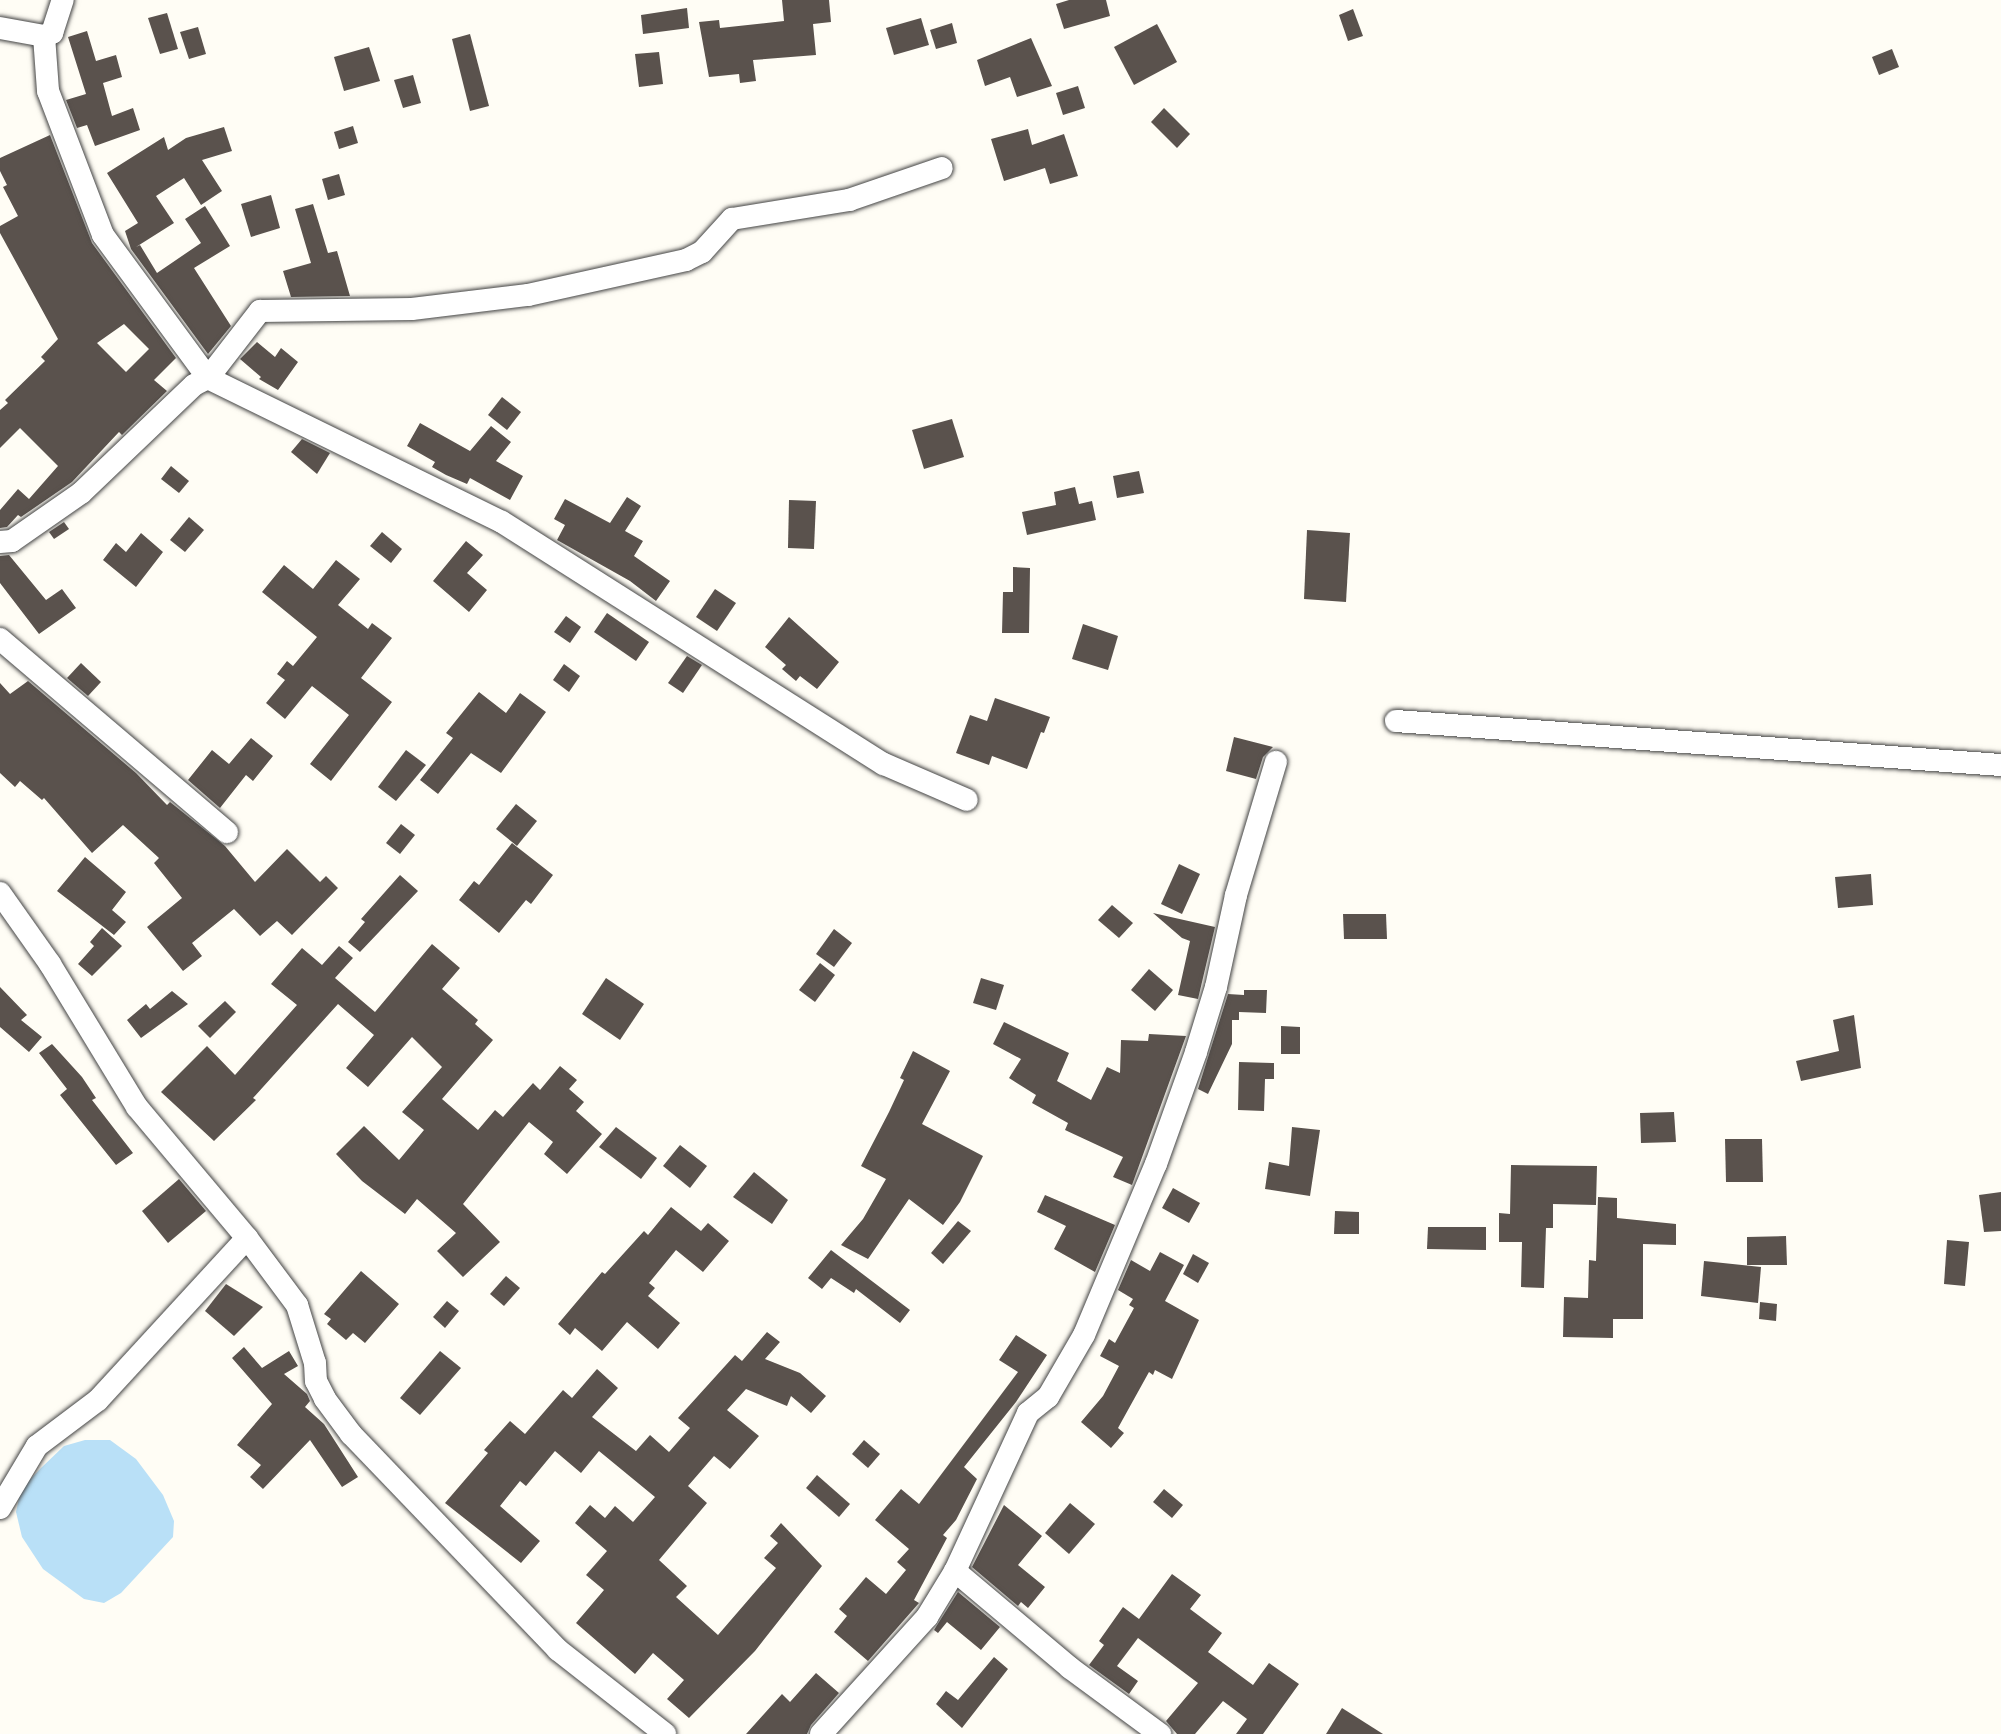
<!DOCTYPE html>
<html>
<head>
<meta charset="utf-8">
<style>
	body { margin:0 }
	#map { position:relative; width:2001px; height:1734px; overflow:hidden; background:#fffdf5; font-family:"IBM Plex Serif",serif }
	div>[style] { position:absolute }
	.water>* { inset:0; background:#b9e0f7 }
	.building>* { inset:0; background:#5a524d }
	.roads { filter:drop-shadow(0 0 2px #444) drop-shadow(0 0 2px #444) }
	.minor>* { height:22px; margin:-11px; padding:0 11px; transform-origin:11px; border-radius:11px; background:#fff }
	span { translate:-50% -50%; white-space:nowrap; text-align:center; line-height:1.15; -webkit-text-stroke:8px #fff; paint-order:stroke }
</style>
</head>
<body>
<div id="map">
	<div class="water">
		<div style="clip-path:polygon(85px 1440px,110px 1440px,136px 1459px,163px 1495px,174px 1521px,173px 1537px,121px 1593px,104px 1603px,84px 1599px,43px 1569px,22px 1537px,16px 1512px,21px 1489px,41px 1468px,64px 1446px)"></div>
	</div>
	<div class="building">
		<div style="clip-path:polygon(782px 0,829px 0,831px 22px,813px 24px,816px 55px,753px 60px,756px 81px,740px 83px,739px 74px,709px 77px,699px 22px,719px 20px,720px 28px,784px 21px)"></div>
		<div style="clip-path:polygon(1069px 0,1106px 0,1110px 16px,1064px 29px,1056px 4px)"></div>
		<div style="clip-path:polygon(687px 8px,689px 28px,643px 34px,641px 15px)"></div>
		<div style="clip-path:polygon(1353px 9px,1363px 36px,1348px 41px,1339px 15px)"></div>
		<div style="clip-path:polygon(167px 13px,178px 49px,160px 54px,148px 18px)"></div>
		<div style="clip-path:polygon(921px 18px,929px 45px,894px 55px,886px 28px)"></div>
		<div style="clip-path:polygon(952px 23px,957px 43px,936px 49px,930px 30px)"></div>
		<div style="clip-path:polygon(1157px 24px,1177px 62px,1134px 85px,1114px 47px)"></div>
		<div style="clip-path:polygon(198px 27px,206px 54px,189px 59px,180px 32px)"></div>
		<div style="clip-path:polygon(87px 31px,96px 61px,116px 55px,122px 77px,103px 83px,112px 116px,133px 108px,140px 130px,95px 146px,87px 125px,77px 128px,66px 100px,86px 94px,68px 37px)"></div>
		<div style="clip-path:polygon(470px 34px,489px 106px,470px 111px,452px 39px)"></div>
		<div style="clip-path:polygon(1031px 38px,1052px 86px,1017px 97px,1010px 77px,985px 86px,977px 60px)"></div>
		<div style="clip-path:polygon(369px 47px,380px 81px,344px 91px,334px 57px)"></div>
		<div style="clip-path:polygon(1892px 49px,1899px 67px,1879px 75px,1872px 57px)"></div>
		<div style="clip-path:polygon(659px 52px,663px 84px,639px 87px,635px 54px)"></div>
		<div style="clip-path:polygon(413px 75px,421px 103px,403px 108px,394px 80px)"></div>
		<div style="clip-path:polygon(1078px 86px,1085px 108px,1063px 115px,1056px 93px)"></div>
		<div style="clip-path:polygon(1164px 108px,1190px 134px,1177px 148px,1151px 122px)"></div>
		<div style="clip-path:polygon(353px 126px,358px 143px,339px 149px,334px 132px)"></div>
		<div style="clip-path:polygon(224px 127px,232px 151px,202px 160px,222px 191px,201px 205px,184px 178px,156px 196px,174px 223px,136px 247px,140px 245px,157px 273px,201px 243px,185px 219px,205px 206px,230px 246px,194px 268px,231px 326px,208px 354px,131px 249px,125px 231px,138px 223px,107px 173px,164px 137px,168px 150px,186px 138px)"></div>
		<div style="clip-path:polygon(1028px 129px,1032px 145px,1064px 134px,1078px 176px,1050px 184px,1045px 168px,1004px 181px,991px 139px)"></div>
		<div style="clip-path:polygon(evenodd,50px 135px,92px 243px,176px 358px,154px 380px,167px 391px,122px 435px,119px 432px,72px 482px,21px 517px,18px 515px,7px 527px,0 528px,0 510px,18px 489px,29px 499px,58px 466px,20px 428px,0 448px,0 410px,8px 403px,5px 400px,45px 361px,41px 357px,58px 339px,0 233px,0 226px,18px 216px,3px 187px,7px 185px,0 171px,0 158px,50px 135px,124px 324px,149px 349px,126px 372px,97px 343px,124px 324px)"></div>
		<div style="clip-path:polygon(339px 174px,345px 195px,328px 200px,322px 179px)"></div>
		<div style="clip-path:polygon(271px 195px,280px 228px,251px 237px,241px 204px)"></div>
		<div style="clip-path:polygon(313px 204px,328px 253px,337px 251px,350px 296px,291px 297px,283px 271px,311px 263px,295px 209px)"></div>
		<div style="clip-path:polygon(257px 342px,275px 357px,281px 348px,298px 362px,278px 390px,259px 379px,261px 377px,240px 359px)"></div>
		<div style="clip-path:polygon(502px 397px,521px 412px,507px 430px,488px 415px)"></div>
		<div style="clip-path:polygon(952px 419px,964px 457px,924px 469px,912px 430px)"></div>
		<div style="clip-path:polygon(420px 423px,470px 451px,491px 426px,511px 442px,496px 461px,523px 476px,510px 500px,470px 478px,467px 484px,446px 475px,432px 467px,435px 462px,407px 446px)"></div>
		<div style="clip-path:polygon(302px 439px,330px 453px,317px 474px,291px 452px)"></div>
		<div style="clip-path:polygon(171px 466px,189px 481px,179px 493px,161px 479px)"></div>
		<div style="clip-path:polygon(1139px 471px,1144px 493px,1117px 498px,1113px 476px)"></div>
		<div style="clip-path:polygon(1075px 487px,1079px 504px,1092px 501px,1096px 520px,1027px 535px,1022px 512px,1056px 505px,1054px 492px)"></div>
		<div style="clip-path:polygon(627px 497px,641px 506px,625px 531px,643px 541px,634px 556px,670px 581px,656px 601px,630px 581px,557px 540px,565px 525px,554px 519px,565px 499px,610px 523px)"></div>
		<div style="clip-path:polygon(789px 500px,816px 501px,814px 549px,788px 548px)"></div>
		<div style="clip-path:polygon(189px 517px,204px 530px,185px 552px,170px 540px)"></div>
		<div style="clip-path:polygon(64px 522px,69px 529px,54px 539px,49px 532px)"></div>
		<div style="clip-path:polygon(1307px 530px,1350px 533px,1346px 602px,1304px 599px)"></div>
		<div style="clip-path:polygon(382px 532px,402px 549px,391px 563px,370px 546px)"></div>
		<div style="clip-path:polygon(141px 533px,163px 552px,136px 587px,103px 560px,116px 543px,126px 552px)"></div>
		<div style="clip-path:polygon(466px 541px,483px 555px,467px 573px,487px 590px,469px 612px,433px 581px)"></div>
		<div style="clip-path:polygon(9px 555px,46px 600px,62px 589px,76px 608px,39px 634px,0 583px,0 556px)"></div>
		<div style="clip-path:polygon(336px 560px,360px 579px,338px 605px,368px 629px,372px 623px,392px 638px,361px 678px,392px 702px,331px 781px,310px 764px,349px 715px,312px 686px,285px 719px,266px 703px,285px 680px,277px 674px,287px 661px,293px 666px,317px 637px,262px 592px,284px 565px,313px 589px)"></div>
		<div style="clip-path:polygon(1013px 567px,1030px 568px,1029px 633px,1002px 633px,1003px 592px,1013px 592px)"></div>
		<div style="clip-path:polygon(715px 589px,736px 603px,717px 631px,696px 617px)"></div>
		<div style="clip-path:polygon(607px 613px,649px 642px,636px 661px,594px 632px)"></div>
		<div style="clip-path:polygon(566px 616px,581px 627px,570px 643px,554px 632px)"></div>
		<div style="clip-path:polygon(789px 617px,839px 662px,817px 689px,800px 676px,796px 681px,782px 669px,786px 665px,765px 647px)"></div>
		<div style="clip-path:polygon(1083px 624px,1118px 636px,1108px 670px,1072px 659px)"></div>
		<div style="clip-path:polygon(687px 656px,702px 665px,683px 693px,668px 683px)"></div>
		<div style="clip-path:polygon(81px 663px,101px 682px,88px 696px,67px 678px)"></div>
		<div style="clip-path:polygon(564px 664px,580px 676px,569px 692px,553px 680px)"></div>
		<div style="clip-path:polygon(28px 681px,136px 773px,167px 805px,170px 802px,225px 846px,255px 882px,287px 849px,320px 882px,326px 876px,338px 888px,292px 935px,277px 921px,260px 936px,234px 909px,192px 943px,202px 956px,183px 971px,147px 927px,182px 898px,154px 863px,159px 858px,123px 825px,92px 853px,44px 798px,42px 800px,20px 781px,15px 787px,0 773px,0 683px,10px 694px)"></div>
		<div style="clip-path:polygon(479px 692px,506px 713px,520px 693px,546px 712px,501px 773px,471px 753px,438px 794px,420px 780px,453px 738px,446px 733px)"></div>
		<div style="clip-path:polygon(995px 698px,1050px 717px,1044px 733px,1041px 732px,1027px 769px,992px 756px,989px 765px,956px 753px,970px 715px,987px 721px)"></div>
		<div style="clip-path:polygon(1234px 737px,1273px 747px,1263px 757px,1256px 779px,1226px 771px)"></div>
		<div style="clip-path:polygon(251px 738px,273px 756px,253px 781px,246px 775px,220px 808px,188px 780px,212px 750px,229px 764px)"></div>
		<div style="clip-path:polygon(406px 750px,426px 765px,396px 801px,378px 787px)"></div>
		<div style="clip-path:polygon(516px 804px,537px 821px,517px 846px,496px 829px)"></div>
		<div style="clip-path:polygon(401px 824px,415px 835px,400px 854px,386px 843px)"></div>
		<div style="clip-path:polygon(512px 843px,553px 875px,531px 904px,526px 900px,499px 933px,459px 900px,474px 881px,479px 885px)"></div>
		<div style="clip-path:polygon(85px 857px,126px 892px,112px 910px,126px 922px,114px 935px,57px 891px)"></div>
		<div style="clip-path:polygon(1179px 864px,1200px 874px,1182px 914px,1161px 904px)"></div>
		<div style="clip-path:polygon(1871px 874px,1873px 905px,1838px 908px,1835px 877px)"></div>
		<div style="clip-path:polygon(400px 875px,418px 891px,360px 952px,348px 942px,365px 922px,361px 919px)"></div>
		<div style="clip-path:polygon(1112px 905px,1133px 923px,1119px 938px,1098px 920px)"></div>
		<div style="clip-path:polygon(1153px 913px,1215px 927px,1198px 999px,1178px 995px,1190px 941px,1182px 938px)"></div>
		<div style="clip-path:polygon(1343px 914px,1386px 914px,1387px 939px,1344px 939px)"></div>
		<div style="clip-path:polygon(102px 928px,122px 946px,92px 976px,78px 964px,94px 946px,90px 942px)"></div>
		<div style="clip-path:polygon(834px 929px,852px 943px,834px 967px,816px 954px)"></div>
		<div style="clip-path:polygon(432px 944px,460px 968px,442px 989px,478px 1020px,475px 1024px,493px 1040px,442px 1099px,478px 1130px,495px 1110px,503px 1117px,533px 1083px,540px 1090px,560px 1066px,577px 1080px,569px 1089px,584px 1102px,576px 1111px,602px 1134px,567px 1174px,544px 1154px,553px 1142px,529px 1122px,463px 1204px,500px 1242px,463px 1277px,437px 1251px,456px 1233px,417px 1199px,405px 1214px,362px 1181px,336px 1154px,364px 1126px,399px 1160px,424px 1130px,402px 1112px,442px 1067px,412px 1037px,368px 1087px,346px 1068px,374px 1035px,338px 1004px,253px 1098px,256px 1100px,214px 1141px,161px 1092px,207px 1046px,235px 1075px,297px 1005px,271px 984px,302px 948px,322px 965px,339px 946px,353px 958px,335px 978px,375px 1012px)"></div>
		<div style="clip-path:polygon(820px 963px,835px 975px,815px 1002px,799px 990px)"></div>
		<div style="clip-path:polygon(1149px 969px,1173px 990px,1155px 1011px,1131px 990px)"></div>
		<div style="clip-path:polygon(606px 978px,644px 1004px,620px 1040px,582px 1014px)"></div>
		<div style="clip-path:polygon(981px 978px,1004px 985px,996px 1010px,973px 1003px)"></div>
		<div style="clip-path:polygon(0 987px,27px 1015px,21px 1020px,42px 1037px,29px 1052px,0 1027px)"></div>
		<div style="clip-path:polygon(1244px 990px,1267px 990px,1266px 1013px,1239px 1012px,1239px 1020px,1232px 1020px,1232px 1044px,1208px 1094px,1198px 1089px,1228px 994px,1244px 995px)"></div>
		<div style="clip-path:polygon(172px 991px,188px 1004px,141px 1038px,127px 1020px,146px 1004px,150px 1009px)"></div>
		<div style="clip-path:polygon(225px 1001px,236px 1012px,210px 1038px,198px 1026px)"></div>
		<div style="clip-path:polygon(1854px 1015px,1861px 1068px,1801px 1081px,1796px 1061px,1839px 1051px,1833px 1020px)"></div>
		<div style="clip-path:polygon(1004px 1022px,1069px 1053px,1057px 1081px,1091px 1100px,1107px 1067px,1120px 1073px,1121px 1040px,1148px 1041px,1149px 1034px,1186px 1036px,1132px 1185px,1113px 1177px,1123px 1157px,1065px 1130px,1068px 1123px,1032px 1103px,1036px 1095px,1009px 1078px,1021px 1059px,993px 1044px)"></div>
		<div style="clip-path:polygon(1281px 1026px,1300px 1027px,1300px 1054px,1281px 1054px)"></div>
		<div style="clip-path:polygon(52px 1044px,82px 1077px,96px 1098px,92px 1100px,133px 1153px,116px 1165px,60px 1095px,67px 1089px,39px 1053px)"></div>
		<div style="clip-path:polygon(913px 1051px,950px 1071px,922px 1124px,983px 1156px,960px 1202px,943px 1225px,909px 1199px,868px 1259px,841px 1245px,863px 1219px,886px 1179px,861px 1166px,889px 1112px,904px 1080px,900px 1078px)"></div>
		<div style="clip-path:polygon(1239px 1062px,1274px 1063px,1274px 1079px,1265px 1079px,1264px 1111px,1238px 1110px)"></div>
		<div style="clip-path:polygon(1674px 1112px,1676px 1142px,1641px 1143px,1640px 1113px)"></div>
		<div style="clip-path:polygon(616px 1127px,657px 1158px,641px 1179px,599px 1147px)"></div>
		<div style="clip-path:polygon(1292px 1127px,1320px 1130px,1310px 1196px,1265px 1189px,1269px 1162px,1289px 1166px)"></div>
		<div style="clip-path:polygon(1725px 1139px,1762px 1139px,1763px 1182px,1726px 1182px)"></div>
		<div style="clip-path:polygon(680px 1145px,707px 1166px,690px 1188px,663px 1166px)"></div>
		<div style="clip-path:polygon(1511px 1165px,1597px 1166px,1596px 1205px,1553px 1204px,1553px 1228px,1546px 1228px,1544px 1288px,1521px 1287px,1522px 1242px,1499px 1242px,1499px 1213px,1510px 1214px)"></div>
		<div style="clip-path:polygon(754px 1172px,788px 1200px,772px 1224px,733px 1197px)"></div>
		<div style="clip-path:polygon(179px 1179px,206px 1211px,168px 1243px,142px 1211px)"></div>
		<div style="clip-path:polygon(1173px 1188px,1200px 1203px,1189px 1223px,1162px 1208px)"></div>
		<div style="clip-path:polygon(2001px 1192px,2001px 1231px,1984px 1232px,1979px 1195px)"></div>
		<div style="clip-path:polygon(1045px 1195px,1115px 1225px,1095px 1272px,1054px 1249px,1066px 1226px,1037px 1212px)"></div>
		<div style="clip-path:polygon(1598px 1197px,1617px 1198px,1617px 1218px,1676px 1224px,1676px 1245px,1643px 1244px,1643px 1319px,1613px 1319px,1613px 1338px,1563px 1337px,1564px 1297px,1588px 1298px,1589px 1260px,1596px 1261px)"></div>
		<div style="clip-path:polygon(671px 1207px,701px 1231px,708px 1223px,729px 1241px,703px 1272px,676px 1250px,649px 1283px,655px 1288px,648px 1296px,680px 1323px,658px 1349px,627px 1322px,602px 1351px,575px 1328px,570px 1335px,558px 1324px,602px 1272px,605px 1274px,644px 1231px,648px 1235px)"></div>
		<div style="clip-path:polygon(1335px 1211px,1359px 1212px,1359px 1234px,1334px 1234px)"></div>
		<div style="clip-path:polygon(958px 1221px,971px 1231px,943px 1264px,931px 1253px)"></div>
		<div style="clip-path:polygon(1428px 1227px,1486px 1227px,1486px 1250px,1427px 1249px)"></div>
		<div style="clip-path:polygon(1786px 1236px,1787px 1265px,1747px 1265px,1747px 1237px)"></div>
		<div style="clip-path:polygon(1947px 1240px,1969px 1242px,1965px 1286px,1944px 1284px)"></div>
		<div style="clip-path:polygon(831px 1250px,910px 1310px,900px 1323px,856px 1289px,854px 1293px,831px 1278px,822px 1289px,808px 1278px)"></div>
		<div style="clip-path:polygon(1160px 1252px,1184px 1265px,1165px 1301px,1199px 1320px,1172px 1379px,1155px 1370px,1153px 1375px,1149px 1372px,1118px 1428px,1124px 1433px,1111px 1448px,1081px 1422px,1103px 1396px,1119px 1366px,1100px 1356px,1109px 1339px,1115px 1343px,1134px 1308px,1129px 1305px,1133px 1299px,1118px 1290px,1131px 1260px,1150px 1271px)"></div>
		<div style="clip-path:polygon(1193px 1254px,1209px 1263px,1198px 1283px,1183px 1274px)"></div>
		<div style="clip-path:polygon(1704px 1261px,1761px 1267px,1758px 1303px,1701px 1296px)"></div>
		<div style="clip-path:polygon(361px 1271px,399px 1304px,365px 1343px,353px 1333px,346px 1340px,327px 1324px,331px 1319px,324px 1314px)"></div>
		<div style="clip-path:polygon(506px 1276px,520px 1288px,504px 1306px,490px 1294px)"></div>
		<div style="clip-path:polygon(226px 1284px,263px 1307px,234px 1336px,205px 1311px)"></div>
		<div style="clip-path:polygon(447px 1301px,459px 1311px,445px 1328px,433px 1317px)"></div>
		<div style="clip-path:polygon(1760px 1302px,1777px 1304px,1776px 1321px,1759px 1319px)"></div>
		<div style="clip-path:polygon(767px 1332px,780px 1342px,765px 1359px,800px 1373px,826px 1396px,811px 1413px,791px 1396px,787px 1406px,746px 1389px,727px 1410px,759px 1436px,730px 1469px,714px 1456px,688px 1486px,707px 1503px,659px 1560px,687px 1586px,676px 1597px,718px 1635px,776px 1568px,764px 1558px,778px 1543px,770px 1536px,781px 1523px,822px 1566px,755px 1651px,689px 1718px,667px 1699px,684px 1680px,653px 1653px,635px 1674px,576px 1623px,604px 1590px,586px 1575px,607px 1551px,575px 1523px,590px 1505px,605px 1518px,615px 1506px,633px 1522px,655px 1497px,599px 1451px,581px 1473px,555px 1451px,526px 1486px,520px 1481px,500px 1506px,540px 1541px,521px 1563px,445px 1503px,488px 1453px,484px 1450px,510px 1421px,525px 1434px,563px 1390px,572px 1398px,597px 1369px,618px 1388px,592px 1417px,636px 1451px,650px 1435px,669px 1452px,690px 1428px,678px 1418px,735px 1355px,742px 1361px)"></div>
		<div style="clip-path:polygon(1016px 1335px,1047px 1355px,1016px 1402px,964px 1467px,977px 1479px,956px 1520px,943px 1535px,947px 1538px,914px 1600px,919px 1603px,868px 1661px,834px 1632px,847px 1616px,839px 1609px,866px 1577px,886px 1594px,906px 1570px,897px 1562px,909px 1549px,875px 1520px,901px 1489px,919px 1504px,1018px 1372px,999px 1360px)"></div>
		<div style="clip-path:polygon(244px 1347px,262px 1368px,289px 1351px,298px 1366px,284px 1374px,307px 1394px,310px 1401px,305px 1407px,324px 1424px,358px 1477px,342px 1487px,310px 1440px,263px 1489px,250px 1477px,261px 1465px,237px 1445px,272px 1404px,232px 1358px)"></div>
		<div style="clip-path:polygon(440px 1351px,461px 1368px,420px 1415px,400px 1398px)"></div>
		<div style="clip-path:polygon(864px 1440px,880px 1454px,868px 1468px,852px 1454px)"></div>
		<div style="clip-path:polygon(817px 1475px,850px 1504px,839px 1517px,806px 1488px)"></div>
		<div style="clip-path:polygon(1164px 1489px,1183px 1505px,1172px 1518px,1153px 1502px)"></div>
		<div style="clip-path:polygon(1070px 1503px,1095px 1524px,1069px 1554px,1045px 1533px)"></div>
		<div style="clip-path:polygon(1004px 1505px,1042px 1536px,1018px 1565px,1045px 1587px,1028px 1608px,1021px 1602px,1018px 1606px,972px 1567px)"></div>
		<div style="clip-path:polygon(1172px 1574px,1201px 1595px,1190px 1609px,1222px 1633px,1208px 1652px,1253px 1685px,1269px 1663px,1299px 1684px,1263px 1734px,1236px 1734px,1247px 1719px,1223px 1701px,1195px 1734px,1177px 1734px,1166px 1721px,1198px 1683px,1138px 1638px,1117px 1666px,1138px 1681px,1129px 1694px,1089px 1665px,1104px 1645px,1099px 1641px,1123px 1607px,1139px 1619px)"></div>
		<div style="clip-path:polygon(958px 1592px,1000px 1627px,981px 1650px,947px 1622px,938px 1633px,934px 1630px)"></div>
		<div style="clip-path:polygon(994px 1657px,1008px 1669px,962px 1728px,936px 1704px,946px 1691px,958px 1700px)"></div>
		<div style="clip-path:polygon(816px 1673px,839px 1693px,811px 1725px,807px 1734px,746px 1734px,782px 1694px,790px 1702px)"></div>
		<div style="clip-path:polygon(1342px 1708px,1383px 1734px,1326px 1734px)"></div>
	</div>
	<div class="roads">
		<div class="minor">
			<div style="left:0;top:28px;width:45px;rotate:10.3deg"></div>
			<div style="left:44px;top:36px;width:9px;rotate:-21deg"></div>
			<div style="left:52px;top:33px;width:35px;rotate:-72deg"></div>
			<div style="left:44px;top:36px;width:55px;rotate:85.8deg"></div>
			<div style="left:48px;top:91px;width:154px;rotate:69.1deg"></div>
			<div style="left:103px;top:235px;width:177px;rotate:53.7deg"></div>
			<div style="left:208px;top:378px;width:85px;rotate:-52.2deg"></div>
			<div style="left:260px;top:311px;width:152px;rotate:-0.8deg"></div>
			<div style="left:412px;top:309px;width:117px;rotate:-6.9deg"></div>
			<div style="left:528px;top:295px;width:162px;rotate:-12.5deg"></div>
			<div style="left:686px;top:260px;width:18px;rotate:-27deg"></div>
			<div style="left:702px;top:252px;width:45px;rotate:-47.7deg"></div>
			<div style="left:732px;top:219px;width:119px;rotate:-9.2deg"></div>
			<div style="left:849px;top:200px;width:98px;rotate:-19deg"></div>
			<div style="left:0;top:542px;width:12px;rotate:-5deg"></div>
			<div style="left:12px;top:541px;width:84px;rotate:-34.8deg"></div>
			<div style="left:81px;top:493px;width:156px;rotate:-43.7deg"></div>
			<div style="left:194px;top:385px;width:16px;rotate:-27deg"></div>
			<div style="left:208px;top:378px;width:327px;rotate:26.1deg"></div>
			<div style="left:502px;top:522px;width:452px;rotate:32.4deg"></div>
			<div style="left:884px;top:764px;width:90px;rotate:23.4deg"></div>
			<div style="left:0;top:639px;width:298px;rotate:40.4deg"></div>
			<div style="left:1396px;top:721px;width:607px;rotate:4.16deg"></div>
			<div style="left:0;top:893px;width:87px;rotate:54.8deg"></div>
			<div style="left:50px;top:964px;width:167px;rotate:58.7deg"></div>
			<div style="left:137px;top:1107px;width:171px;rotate:50deg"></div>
			<div style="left:247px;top:1238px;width:84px;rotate:53.3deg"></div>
			<div style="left:297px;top:1305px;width:61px;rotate:72.8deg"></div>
			<div style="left:315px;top:1363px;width:18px;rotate:87deg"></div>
			<div style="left:316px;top:1381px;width:20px;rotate:63deg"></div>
			<div style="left:325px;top:1399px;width:44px;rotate:53.4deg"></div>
			<div style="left:351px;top:1434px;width:299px;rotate:46.2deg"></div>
			<div style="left:558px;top:1650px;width:136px;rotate:38.1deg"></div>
			<div style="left:0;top:1508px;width:72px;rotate:-59.2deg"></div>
			<div style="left:37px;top:1446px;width:76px;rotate:-37deg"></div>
			<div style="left:98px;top:1400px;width:220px;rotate:-47.4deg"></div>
			<div style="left:955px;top:1571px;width:150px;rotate:40.1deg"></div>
			<div style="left:1070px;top:1668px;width:112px;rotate:36.3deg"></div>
			<div style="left:821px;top:1734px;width:158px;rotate:-47.8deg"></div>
			<div style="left:927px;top:1617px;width:54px;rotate:-58.7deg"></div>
			<div style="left:955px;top:1571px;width:174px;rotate:-65.2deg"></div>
			<div style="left:1028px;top:1413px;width:26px;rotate:-39deg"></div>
			<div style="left:1048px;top:1397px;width:72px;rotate:-59.9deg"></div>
			<div style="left:1084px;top:1335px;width:186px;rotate:-67.2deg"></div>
			<div style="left:1156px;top:1164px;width:119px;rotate:-70.3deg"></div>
			<div style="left:1196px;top:1052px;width:68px;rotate:-72.9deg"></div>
			<div style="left:1216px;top:987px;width:94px;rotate:-77.7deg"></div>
			<div style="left:1236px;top:895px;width:139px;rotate:-73.3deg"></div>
		</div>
	</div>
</div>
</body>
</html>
